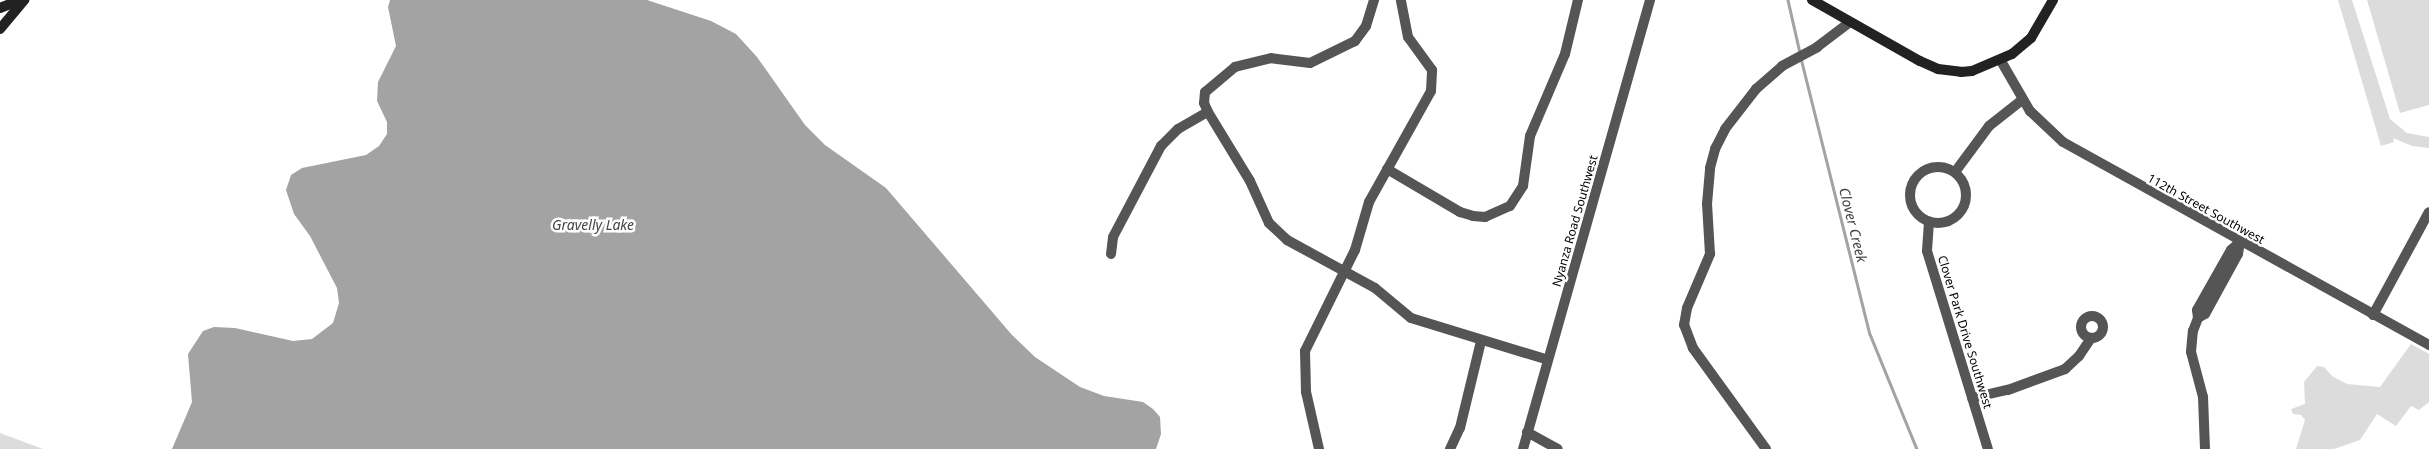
<!DOCTYPE html>
<html>
<head>
<meta charset="utf-8">
<style>
	body { margin:0 }
	#map { position:relative; width:2429px; height:449px; overflow:hidden; background:#fff; font-family:"Noto Sans",sans-serif }
	div>[style] { position:absolute }
	.green>* { inset:0; background:#dcdcdc }
	.water>* { inset:0; background:#a3a3a3 }
	.stream>* { height:2.5px; margin:-1.25px; padding:0 1.25px; transform-origin:1.25px; border-radius:1.25px; background:#a3a3a3 }
	.minor>* { height:10px; margin:-5px; padding:0 5px; transform-origin:5px; border-radius:5px; background:#555 }
	.minor>.ring { margin:-5px; padding:0; box-sizing:content-box; background:none; border:10px solid #555; border-radius:50% }
	.tertiary>* { height:10px; margin:-5px; padding:0 5px; transform-origin:5px; border-radius:5px; background:#555 }
	.secondary>* { height:10px; margin:-5px; padding:0 5px; transform-origin:5px; border-radius:5px; background:#222 }
	span { translate:-50% -50%; white-space:nowrap; text-align:center; line-height:1.15; -webkit-text-stroke:5px #fff; paint-order:stroke }
	.street-label { font-size:12px; color:#000 }
	.water-label { font-size:14px; color:#444; font-style:italic }
</style>
</head>
<body>
<div id="map">
	<div class="green">
		<div style="clip-path:polygon(2338px 0,2352px 0,2390px 119px,2407px 133px,2429px 137px,2429px 148px,2412px 146px,2393px 138px,2394px 142px,2381px 146px)"></div>
		<div style="clip-path:polygon(2367px 0,2429px 0,2429px 105px,2400px 113px)"></div>
		<div style="clip-path:polygon(2411px 344px,2429px 354px,2429px 402px,2419px 410px,2411px 406px,2396px 426px,2377px 414px,2360px 440px,2334px 449px,2296px 449px,2305px 420px,2301px 415px,2293px 414px,2291px 409px,2305px 404px,2304px 382px,2317px 366px,2324px 367px,2332px 376px,2347px 384px,2380px 387px)"></div>
		<div style="clip-path:polygon(0 433px,43px 449px,0 449px)"></div>
	</div>
	<div class="water">
		<div style="clip-path:polygon(390px 0,647px 0,711px 21px,736px 34px,757px 57px,805px 125px,825px 145px,886px 188px,1012px 335px,1035px 357px,1080px 387px,1104px 396px,1143px 402px,1153px 409px,1160px 417px,1161px 434px,1156px 449px,172px 449px,192px 402px,188px 354px,203px 331px,214px 327px,235px 328px,293px 341px,312px 339px,333px 323px,339px 303px,337px 288px,310px 236px,294px 214px,286px 190px,291px 175px,302px 168px,366px 155px,379px 146px,387px 134px,387px 122px,377px 101px,378px 82px,396px 46px,388px 7px)"></div>
	</div>
	<div class="stream">
		<div style="left:1788px;top:0;width:54px;rotate:77.2deg"></div>
		<div style="left:1801px;top:58px;width:284px;rotate:76deg"></div>
		<div style="left:1870px;top:334px;width:124px;rotate:67.8deg"></div>
	</div>
	<div class="minor">
		<div style="left:1374px;top:0;width:27px;rotate:107deg"></div>
		<div style="left:1366px;top:26px;width:19px;rotate:126deg"></div>
		<div style="left:1355px;top:41px;width:50px;rotate:153.9deg"></div>
		<div style="left:1310px;top:63px;width:39px;rotate:-173deg"></div>
		<div style="left:1271px;top:58px;width:37px;rotate:166deg"></div>
		<div style="left:1235px;top:67px;width:39px;rotate:140deg"></div>
		<div style="left:1205px;top:92px;width:11px;rotate:95deg"></div>
		<div style="left:1204px;top:103px;width:10px;rotate:66deg"></div>
		<div style="left:1208px;top:112px;width:81px;rotate:58.7deg"></div>
		<div style="left:1250px;top:181px;width:46px;rotate:65.7deg"></div>
		<div style="left:1269px;top:223px;width:25px;rotate:43deg"></div>
		<div style="left:1287px;top:240px;width:100px;rotate:28.6deg"></div>
		<div style="left:1375px;top:288px;width:47px;rotate:39.8deg"></div>
		<div style="left:1411px;top:318px;width:143px;rotate:17deg"></div>
		<div class="ring" style="left:1910px;top:167px;width:46px;height:46px"></div>
		<div style="left:1387px;top:169px;width:85px;rotate:30.5deg"></div>
		<div style="left:1460px;top:212px;width:14px;rotate:17deg"></div>
		<div style="left:1473px;top:216px;width:12px;rotate:5deg"></div>
		<div style="left:1485px;top:217px;width:27px;rotate:-24deg"></div>
		<div style="left:1510px;top:206px;width:24px;rotate:-57deg"></div>
		<div style="left:1523px;top:186px;width:50px;rotate:-82deg"></div>
		<div style="left:1530px;top:136px;width:89px;rotate:-66.9deg"></div>
		<div style="left:1565px;top:54px;width:56px;rotate:-76.5deg"></div>
		<div style="left:1955px;top:172px;width:57px;rotate:-53.5deg"></div>
		<div style="left:1989px;top:126px;width:42px;rotate:-38.2deg"></div>
		<div style="left:1929px;top:222px;width:29px;rotate:94deg"></div>
		<div style="left:1927px;top:251px;width:207px;rotate:72.9deg"></div>
		<div style="left:1111px;top:254px;width:17px;rotate:-83deg"></div>
		<div style="left:1113px;top:237px;width:103px;rotate:-62.2deg"></div>
		<div style="left:1161px;top:146px;width:24px;rotate:-45deg"></div>
		<div style="left:1178px;top:129px;width:34px;rotate:-30deg"></div>
		<div style="left:2373px;top:315px;width:117px;rotate:-61.5deg"></div>
		<div class="ring" style="left:2081px;top:316px;width:12px;height:12px"></div>
		<div style="left:2198px;top:318px;width:8px;rotate:-30deg"></div>
		<div style="left:2205px;top:314px;width:68px;rotate:-61.2deg"></div>
		<div style="left:2238px;top:254px;width:12px;rotate:-81deg"></div>
		<div style="left:1972px;top:398px;width:37px;rotate:-13deg"></div>
		<div style="left:2008px;top:390px;width:61px;rotate:-20.2deg"></div>
		<div style="left:2065px;top:369px;width:19px;rotate:-43deg"></div>
		<div style="left:2079px;top:356px;width:22px;rotate:-56deg"></div>
		<div style="left:1527px;top:432px;width:35px;rotate:29deg"></div>
		<div style="left:1319px;top:449px;width:58px;rotate:-102.8deg"></div>
		<div style="left:1306px;top:392px;width:41px;rotate:-91.4deg"></div>
		<div style="left:1305px;top:351px;width:113px;rotate:-63.7deg"></div>
		<div style="left:1355px;top:250px;width:50px;rotate:-73.7deg"></div>
		<div style="left:1369px;top:202px;width:127px;rotate:-60.8deg"></div>
		<div style="left:1431px;top:91px;width:21px;rotate:-87deg"></div>
		<div style="left:1432px;top:70px;width:41px;rotate:-126deg"></div>
		<div style="left:1408px;top:37px;width:38px;rotate:-101deg"></div>
		<div style="left:1450px;top:449px;width:23px;rotate:-65deg"></div>
		<div style="left:1460px;top:428px;width:89px;rotate:-76.4deg"></div>
		<div style="left:1766px;top:449px;width:125px;rotate:-125.9deg"></div>
		<div style="left:1693px;top:348px;width:25px;rotate:-111deg"></div>
		<div style="left:1684px;top:325px;width:17px;rotate:-80deg"></div>
		<div style="left:1687px;top:308px;width:59px;rotate:-66.9deg"></div>
		<div style="left:1710px;top:254px;width:50px;rotate:-93.4deg"></div>
		<div style="left:1707px;top:204px;width:36px;rotate:-85deg"></div>
		<div style="left:1710px;top:168px;width:20px;rotate:-75deg"></div>
		<div style="left:1715px;top:149px;width:22px;rotate:-63deg"></div>
		<div style="left:1725px;top:129px;width:51px;rotate:-52.2deg"></div>
		<div style="left:1756px;top:89px;width:35px;rotate:-41deg"></div>
		<div style="left:1782px;top:66px;width:40px;rotate:-28deg"></div>
		<div style="left:1817px;top:47px;width:41px;rotate:-37.1deg"></div>
		<div style="left:2205px;top:449px;width:52px;rotate:-92.2deg"></div>
		<div style="left:2203px;top:397px;width:47px;rotate:-104.9deg"></div>
		<div style="left:2191px;top:352px;width:21px;rotate:-85deg"></div>
		<div style="left:2193px;top:331px;width:14px;rotate:-69deg"></div>
		<div style="left:2198px;top:318px;width:8px;rotate:-97deg"></div>
		<div style="left:2197px;top:310px;width:69px;rotate:-60.5deg"></div>
		<div style="left:2231px;top:250px;width:12px;rotate:-42deg"></div>
	</div>
	<div class="tertiary">
		<div style="left:2001px;top:61px;width:58px;rotate:59.9deg"></div>
		<div style="left:2030px;top:111px;width:45px;rotate:43.2deg"></div>
		<div style="left:2063px;top:142px;width:419px;rotate:29deg"></div>
		<div style="left:1523px;top:449px;width:467px;rotate:-74.2deg"></div>
	</div>
	<div class="secondary">
		<div style="left:1812px;top:0;width:124px;rotate:29.5deg"></div>
		<div style="left:1920px;top:61px;width:20px;rotate:24deg"></div>
		<div style="left:1938px;top:69px;width:23px;rotate:7deg"></div>
		<div style="left:1961px;top:72px;width:11px;rotate:-5deg"></div>
		<div style="left:1972px;top:71px;width:43px;rotate:-23deg"></div>
		<div style="left:2012px;top:54px;width:25px;rotate:-40deg"></div>
		<div style="left:2031px;top:38px;width:44px;rotate:-59.9deg"></div>
		<div style="left:0;top:8px;width:22px;rotate:-22deg"></div>
		<div style="left:0;top:29px;width:38px;rotate:-50deg"></div>
	</div>
	<div class="street-label">
		<span style="left:2206px;top:209px;rotate:29deg">112th Street Southwest</span>
		<span style="left:1575px;top:221px;rotate:-74deg">Nyanza Road Southwest</span>
		<span style="left:1965px;top:332px;rotate:73deg">Clover Park Drive Southwest</span>
	</div>
	<div class="water-label">
		<span style="left:593px;top:225px">Gravelly Lake</span>
		<span style="left:1853px;top:225px;rotate:76deg">Clover Creek</span>
	</div>
</div>
</body>
</html>
